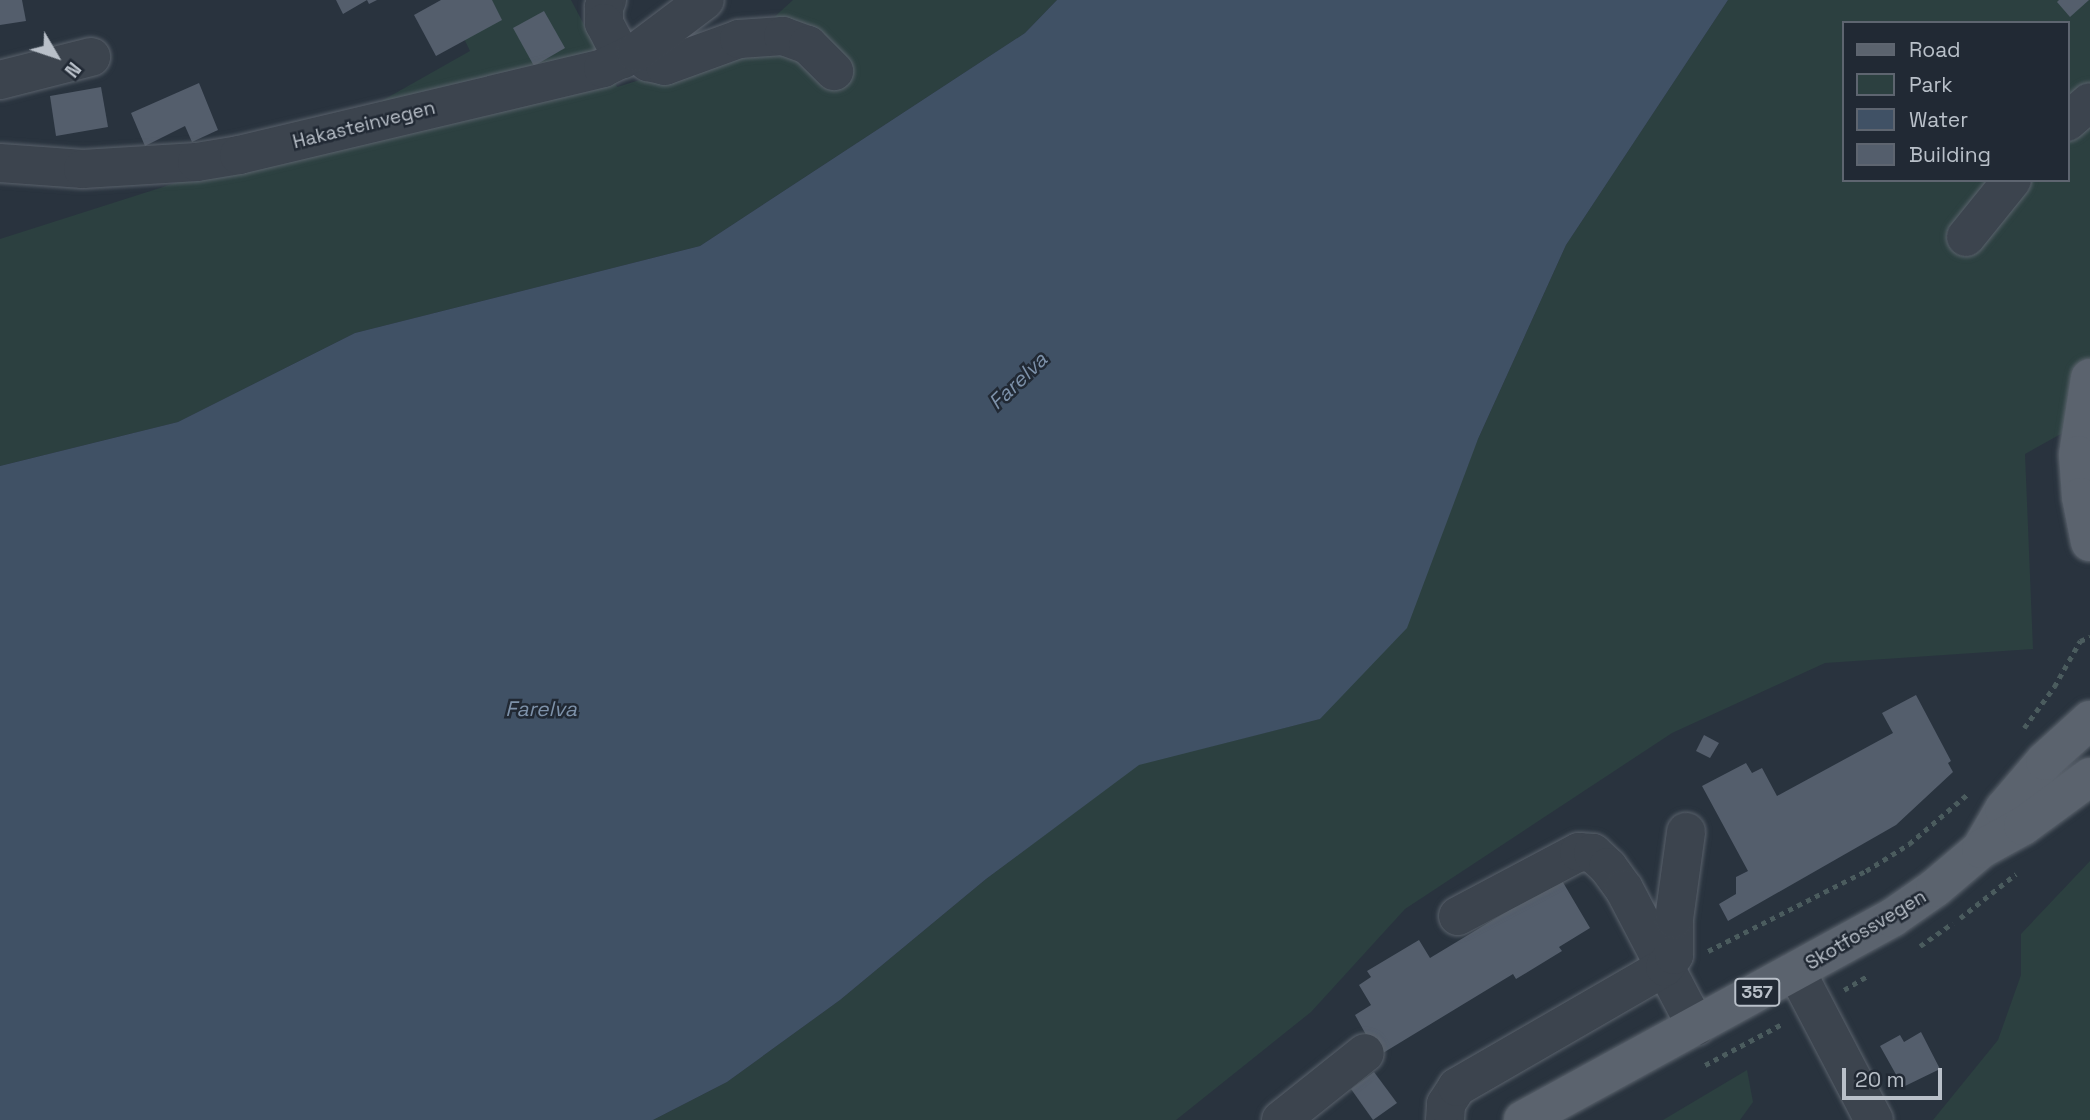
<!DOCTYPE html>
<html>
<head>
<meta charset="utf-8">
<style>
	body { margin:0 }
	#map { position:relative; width:2090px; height:1120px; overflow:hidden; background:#29333e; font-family:"Space Grotesk",sans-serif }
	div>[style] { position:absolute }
	.green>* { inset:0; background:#2c4040 }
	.water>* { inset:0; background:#405165 }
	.building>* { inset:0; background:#545e6c }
	.path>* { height:4.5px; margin-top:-2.25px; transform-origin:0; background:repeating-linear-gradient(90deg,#4b5c5e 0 5px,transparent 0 10px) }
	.roads { filter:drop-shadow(0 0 2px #5a626c) drop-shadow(0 0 2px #5a626c) }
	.minor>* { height:38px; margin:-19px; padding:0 19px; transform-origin:19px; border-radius:19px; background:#3c444e }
	.major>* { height:38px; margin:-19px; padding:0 19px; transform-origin:19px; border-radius:19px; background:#5b636e }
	span { translate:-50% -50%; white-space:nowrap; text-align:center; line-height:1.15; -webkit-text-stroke:5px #212934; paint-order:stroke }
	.shield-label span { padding:2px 5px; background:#212934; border:2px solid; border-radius:5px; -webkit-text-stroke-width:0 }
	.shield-label { font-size:18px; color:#b9c0c9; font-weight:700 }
	.street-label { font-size:19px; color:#b9c0c9 }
	.water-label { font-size:21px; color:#7d91a9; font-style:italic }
	.legend { position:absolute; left:1842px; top:21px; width:228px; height:161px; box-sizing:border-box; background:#212934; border:2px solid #5e6570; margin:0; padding:9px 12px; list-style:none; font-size:21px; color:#b9c0c9 }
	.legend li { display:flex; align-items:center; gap:14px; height:35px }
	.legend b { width:35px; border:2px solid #5e6570 }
	.north { position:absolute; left:21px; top:21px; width:70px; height:70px; -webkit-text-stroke:5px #212934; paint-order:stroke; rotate:129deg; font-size:19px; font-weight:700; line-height:28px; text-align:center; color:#b9c0c9 }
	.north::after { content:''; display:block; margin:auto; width:24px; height:32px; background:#b9c0c9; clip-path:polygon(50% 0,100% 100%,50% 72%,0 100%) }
	.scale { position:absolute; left:1842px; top:1068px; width:100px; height:32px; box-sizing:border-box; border:4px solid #b9c0c9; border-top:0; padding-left:9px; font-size:21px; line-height:24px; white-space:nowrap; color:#b9c0c9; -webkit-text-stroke:5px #212934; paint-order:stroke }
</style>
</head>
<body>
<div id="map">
	<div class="green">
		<div style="clip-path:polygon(445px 0,571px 0,617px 87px,738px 50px,793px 0,1057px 0,1025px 33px,700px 246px,355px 333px,178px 422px,0 466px,0 239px,163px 187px,339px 125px,470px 51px)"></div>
		<div style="clip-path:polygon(evenodd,1728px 0,2090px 0,2090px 387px,2086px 420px,2025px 454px,2033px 649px,1825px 663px,1672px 733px,1405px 909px,1311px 1012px,1176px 1120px,653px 1120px,727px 1082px,840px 1000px,986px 879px,1139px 764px,1320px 719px,1478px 439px,1566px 245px,1728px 0,1843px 23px,2067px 23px,2067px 180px,1843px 180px,1843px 23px)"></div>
		<div style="clip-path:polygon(2090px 861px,2090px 1120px,1933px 1120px,1998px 1040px,2021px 975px,2021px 934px)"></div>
		<div style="clip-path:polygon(1747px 1070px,1753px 1102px,1740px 1120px,1663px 1120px)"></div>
	</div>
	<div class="water">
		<div style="clip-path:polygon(1057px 0,1728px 0,1566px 245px,1478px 439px,1407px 628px,1320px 719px,1139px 765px,986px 879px,840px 1000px,727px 1082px,653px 1120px,0 1120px,0 466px,178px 422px,355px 333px,700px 246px,1025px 33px)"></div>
	</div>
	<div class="building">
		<div style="clip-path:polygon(0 0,22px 0,26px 21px,0 25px)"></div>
		<div style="clip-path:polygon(336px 0,377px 0,369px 4px,367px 0,343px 14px)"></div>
		<div style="clip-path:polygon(441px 0,492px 0,502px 20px,436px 56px,414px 15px)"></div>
		<div style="clip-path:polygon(2059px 0,2089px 0,2070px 17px,2057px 2px)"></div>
		<div style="clip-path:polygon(544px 11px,565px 48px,534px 66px,513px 28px)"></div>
		<div style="clip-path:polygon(199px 83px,218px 130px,192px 142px,185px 126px,145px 146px,131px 113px)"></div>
		<div style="clip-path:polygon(101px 87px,108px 127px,56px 136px,50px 96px)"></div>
		<div style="clip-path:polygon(1916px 695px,1951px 761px,1948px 763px,1953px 772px,1896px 825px,1728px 921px,1719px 904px,1736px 894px,1736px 877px,1748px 871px,1702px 786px,1746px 763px,1752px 773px,1762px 768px,1777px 796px,1893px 733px,1882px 713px)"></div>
		<div style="clip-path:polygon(1704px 735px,1719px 743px,1710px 758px,1696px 751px)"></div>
		<div style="clip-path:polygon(1561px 879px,1590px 928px,1559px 947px,1562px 951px,1516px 979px,1513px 974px,1378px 1056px,1355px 1015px,1371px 1005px,1359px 985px,1371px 977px,1367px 971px,1419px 940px,1430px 958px)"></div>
		<div style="clip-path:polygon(1921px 1032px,1940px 1069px,1903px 1087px,1880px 1046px,1900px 1035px,1904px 1042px)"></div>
		<div style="clip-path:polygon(1374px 1072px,1397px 1103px,1373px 1120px,1351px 1089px)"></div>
	</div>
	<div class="path">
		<div style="left:2024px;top:728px;width:51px;rotate:-53.8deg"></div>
		<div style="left:2054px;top:687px;width:53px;rotate:-60.5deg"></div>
		<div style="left:2080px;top:641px;width:11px;rotate:-22deg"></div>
		<div style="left:1960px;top:918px;width:71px;rotate:-38.2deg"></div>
		<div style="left:1920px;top:946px;width:40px;rotate:-34.9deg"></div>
		<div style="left:1708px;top:951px;width:177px;rotate:-26.9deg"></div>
		<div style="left:1866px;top:871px;width:51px;rotate:-32.1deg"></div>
		<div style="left:1909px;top:844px;width:79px;rotate:-40.4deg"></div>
		<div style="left:1844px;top:990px;width:26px;rotate:-31deg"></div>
		<div style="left:1705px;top:1065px;width:89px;rotate:-28deg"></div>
	</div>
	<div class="roads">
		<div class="minor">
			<div style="left:607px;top:0;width:8px;rotate:113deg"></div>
			<div style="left:604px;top:7px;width:16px;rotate:90deg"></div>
			<div style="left:604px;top:23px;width:41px;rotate:62.2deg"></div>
			<div style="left:636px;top:52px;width:16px;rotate:40deg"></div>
			<div style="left:648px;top:62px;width:17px;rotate:13deg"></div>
			<div style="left:665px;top:66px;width:79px;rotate:-20deg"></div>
			<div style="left:739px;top:39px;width:44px;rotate:-3.9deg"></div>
			<div style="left:783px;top:36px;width:27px;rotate:20deg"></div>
			<div style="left:808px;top:45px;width:37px;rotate:45deg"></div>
			<div style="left:0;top:80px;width:94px;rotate:-14.2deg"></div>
			<div style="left:2067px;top:122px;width:30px;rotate:-41deg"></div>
			<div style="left:0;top:163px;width:83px;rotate:4.1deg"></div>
			<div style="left:83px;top:169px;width:114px;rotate:-3.5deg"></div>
			<div style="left:197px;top:162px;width:43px;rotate:-9.5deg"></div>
			<div style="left:239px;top:155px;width:374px;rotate:-13.4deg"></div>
			<div style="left:603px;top:68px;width:37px;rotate:-26deg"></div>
			<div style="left:636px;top:52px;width:86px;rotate:-37deg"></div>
			<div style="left:1966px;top:237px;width:73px;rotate:-51.1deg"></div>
			<div style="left:1458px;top:916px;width:137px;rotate:-27.9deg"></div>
			<div style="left:1579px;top:852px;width:14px;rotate:4deg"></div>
			<div style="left:1593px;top:853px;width:21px;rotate:43deg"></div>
			<div style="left:1608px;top:867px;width:27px;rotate:54deg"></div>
			<div style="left:1624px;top:889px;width:155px;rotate:62.3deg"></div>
			<div style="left:1796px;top:971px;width:168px;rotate:62.4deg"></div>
			<div style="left:1281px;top:1120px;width:107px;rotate:-38.6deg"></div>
			<div style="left:1445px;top:1120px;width:16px;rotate:-86deg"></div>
			<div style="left:1446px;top:1104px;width:20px;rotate:-57deg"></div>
			<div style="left:1457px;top:1087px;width:240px;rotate:-30deg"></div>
			<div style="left:1665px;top:967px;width:15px;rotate:-53deg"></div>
			<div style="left:1674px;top:955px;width:36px;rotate:-90deg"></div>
			<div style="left:1674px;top:919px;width:88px;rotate:-82.1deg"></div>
		</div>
		<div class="major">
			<div style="left:2090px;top:378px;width:78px;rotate:98.9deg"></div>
			<div style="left:2078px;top:455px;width:42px;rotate:85.9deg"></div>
			<div style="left:2081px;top:497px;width:46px;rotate:78.7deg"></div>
			<div style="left:1982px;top:847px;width:44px;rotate:-59.9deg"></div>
			<div style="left:2004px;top:809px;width:63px;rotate:-49.5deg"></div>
			<div style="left:2045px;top:761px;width:61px;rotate:-42.3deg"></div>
			<div style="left:1523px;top:1120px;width:421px;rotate:-28.7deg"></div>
			<div style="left:1892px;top:918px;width:52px;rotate:-34.9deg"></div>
			<div style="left:1935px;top:888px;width:60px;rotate:-40.3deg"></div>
			<div style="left:1981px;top:849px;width:48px;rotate:-28.7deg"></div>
			<div style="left:2023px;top:826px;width:83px;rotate:-36.2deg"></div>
		</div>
	</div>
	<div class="shield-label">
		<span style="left:1757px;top:992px">357</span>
	</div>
	<div class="street-label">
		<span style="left:364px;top:125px;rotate:-14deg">Hakasteinvegen</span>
		<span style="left:1866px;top:930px;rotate:-31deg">Skotfossvegen</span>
	</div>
	<div class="water-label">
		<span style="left:1018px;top:381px;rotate:-44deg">Farelva</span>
		<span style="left:541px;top:709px">Farelva</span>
	</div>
	<ul class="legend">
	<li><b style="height:9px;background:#5b636e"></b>Road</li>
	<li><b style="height:19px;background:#2c4040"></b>Park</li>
	<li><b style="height:19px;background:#405165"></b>Water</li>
	<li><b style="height:19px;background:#545e6c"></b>Building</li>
	</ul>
	<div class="north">N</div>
	<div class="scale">20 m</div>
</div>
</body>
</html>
